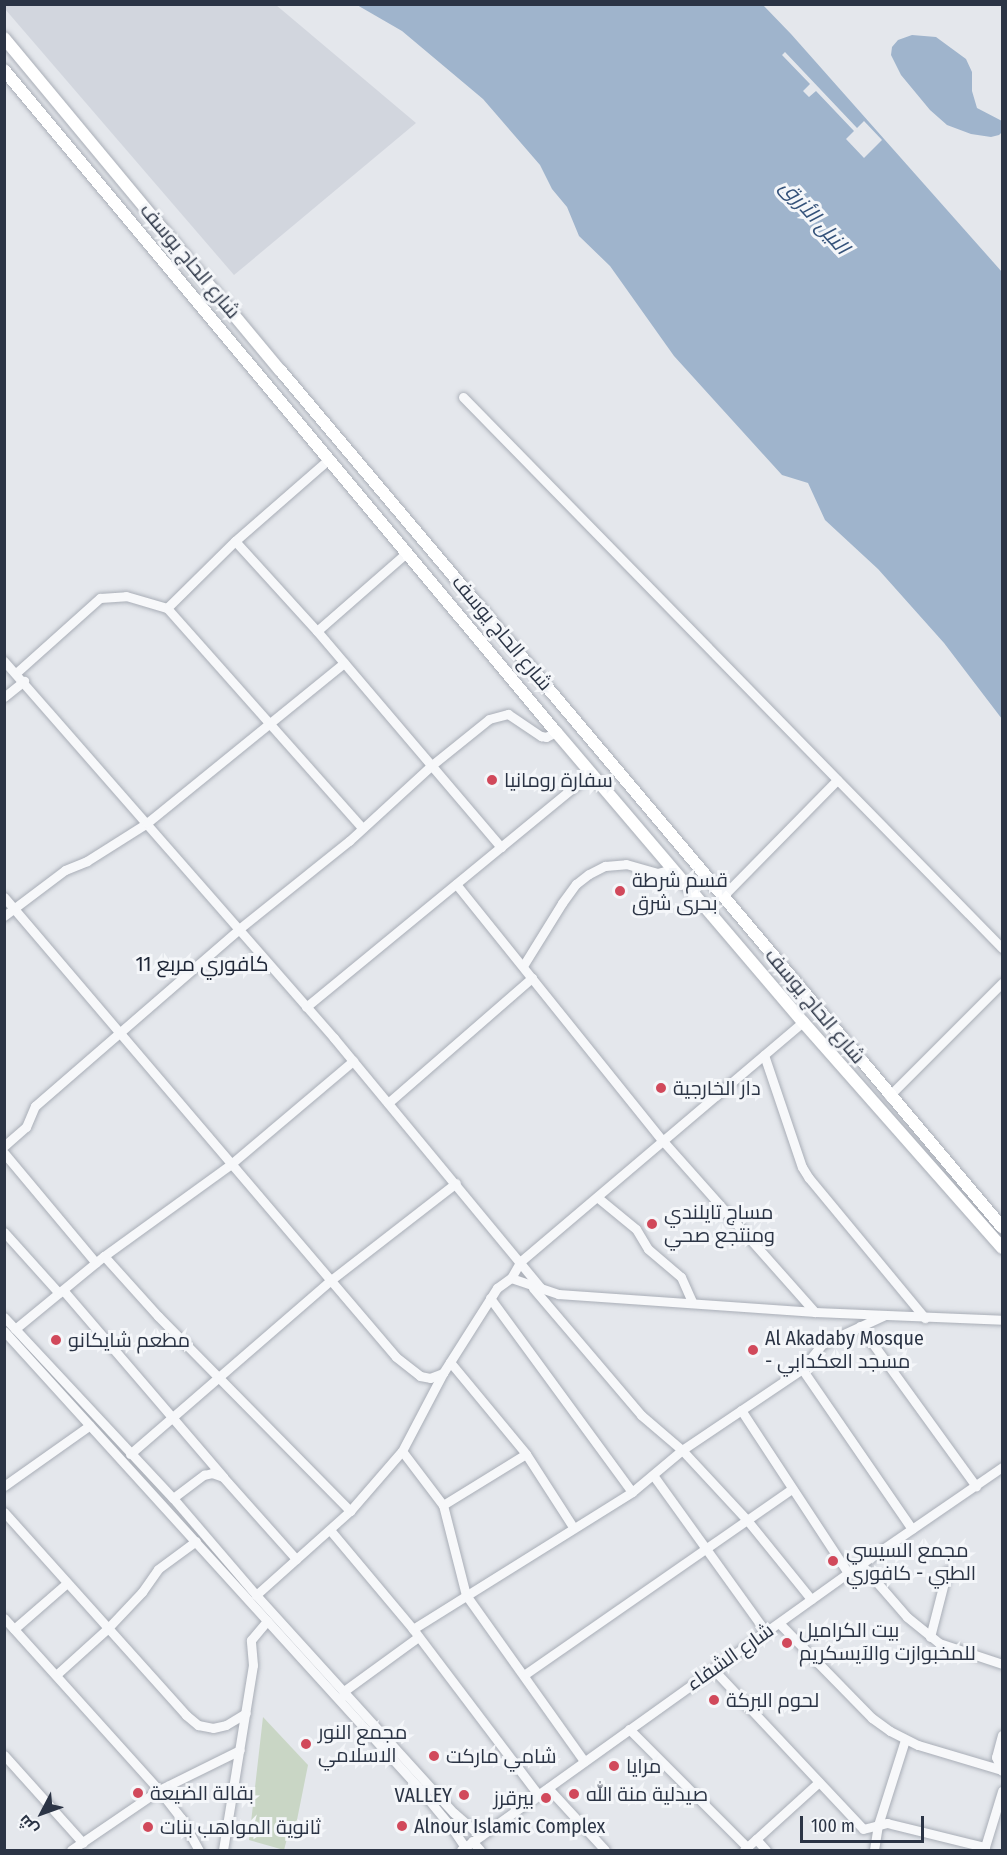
<!DOCTYPE html>
<html>
<head>
<meta charset="utf-8">
<style>
	body { margin:0 }
	#map { position:relative; width:1007px; height:1855px; overflow:hidden; background:#e4e7ec; font-family:"Fira Sans Condensed",Cairo,sans-serif }
	div>[style] { position:absolute }
	.built>* { inset:0; background:#d2d6de }
	.green>* { inset:0; background:#c9d6c5 }
	.water>* { inset:0; background:#9fb4cc }
	.pier>* { inset:0; background:#e4e7ec }
	.roads { filter:drop-shadow(0 0 2px #a9aeb7) drop-shadow(0 0 2px #a9aeb7) }
	.minor>* { height:9px; margin:-4.5px; padding:0 4.5px; transform-origin:4.5px; border-radius:4.5px; background:#f7f8fa }
	.major>* { height:12px; margin:-6px; padding:0 6px; transform-origin:6px; border-radius:6px; background:#fff }
	.dots>* { width:16px; height:16px; translate:-50% -50%; box-sizing:border-box; border:3px solid #f4f6f9; border-radius:50% }
	span { translate:-50% -50%; white-space:nowrap; text-align:center; line-height:1.15; -webkit-text-stroke:6px #f4f6f9; paint-order:stroke }
	.street-label { font-size:20px; color:#2b3445 }
	.poi-label { font-size:20px; color:#2b3445 }
	.left { translate:0 -50%; text-align:left }
	.right { translate:-100% -50%; text-align:right }
	.water-label { font-size:21px; color:#34527a; font-style:italic }
	.neighbourhood-label { font-size:21px; color:#1d2536 }
	.frame { position:absolute; inset:0; border:6px solid #2b3445; pointer-events:none }
	.north { position:absolute; left:12px; top:1783px; width:60px; height:60px; -webkit-text-stroke:4px #f4f6f9; paint-order:stroke; rotate:229deg; font-size:16px; font-weight:700; line-height:24px; text-align:center; color:#2b3445 }
	.north::after { content:''; display:block; margin:auto; width:21px; height:27px; background:#2b3445; clip-path:polygon(50% 0,100% 100%,50% 72%,0 100%) }
	.scale { position:absolute; left:800px; top:1816px; width:124px; height:27px; box-sizing:border-box; border:3px solid #2b3445; border-top:0; padding-left:8px; font-size:18px; line-height:21px; white-space:nowrap; color:#2b3445; -webkit-text-stroke:4px #f4f6f9; paint-order:stroke }
</style>
</head>
<body>
<div id="map">
	<div class="built">
		<div style="clip-path:polygon(4px 5px,276px 5px,416px 123px,234px 275px,5px 9px)"></div>
	</div>
	<div class="green">
		<div style="clip-path:polygon(263px 1717px,308px 1765px,297px 1820px,290px 1827px,284px 1850px,249px 1840px)"></div>
	</div>
	<div class="water">
		<div style="clip-path:polygon(357px 5px,763px 5px,791px 34px,1002px 272px,1002px 719px,944px 643px,878px 569px,825px 520px,808px 483px,782px 475px,674px 356px,610px 266px,579px 236px,567px 207px,552px 189px,540px 165px,483px 99px,402px 31px)"></div>
		<div style="clip-path:polygon(912px 35px,936px 37px,966px 59px,972px 72px,972px 91px,977px 108px,1002px 121px,1002px 132px,999px 135px,991px 137px,971px 134px,947px 125px,930px 110px,901px 75px,891px 55px,892px 47px,898px 40px)"></div>
	</div>
	<div class="pier">
		<div style="clip-path:polygon(785px 52px,857px 128px,864px 121px,882px 140px,864px 158px,846px 139px,854px 131px,816px 91px,809px 97px,803px 91px,810px 84px,782px 55px)"></div>
	</div>
	<div class="roads">
		<div class="minor">
			<div style="left:463px;top:397px;width:771px;rotate:45.63deg"></div>
			<div style="left:235px;top:541px;width:122px;rotate:47.7deg"></div>
			<div style="left:317px;top:631px;width:284px;rotate:49.6deg"></div>
			<div style="left:167px;top:608px;width:95px;rotate:-44.6deg"></div>
			<div style="left:235px;top:541px;width:123px;rotate:-41.1deg"></div>
			<div style="left:317px;top:631px;width:118px;rotate:-41.2deg"></div>
			<div style="left:4px;top:661px;width:501px;rotate:48.8deg"></div>
			<div style="left:334px;top:1038px;width:323px;rotate:50.4deg"></div>
			<div style="left:16px;top:673px;width:113px;rotate:-41.8deg"></div>
			<div style="left:100px;top:598px;width:26px;rotate:-4deg"></div>
			<div style="left:126px;top:596px;width:43px;rotate:16.3deg"></div>
			<div style="left:167px;top:608px;width:294px;rotate:48.4deg"></div>
			<div style="left:4px;top:697px;width:26px;rotate:-39deg"></div>
			<div style="left:456px;top:884px;width:330px;rotate:51.2deg"></div>
			<div style="left:663px;top:1141px;width:229px;rotate:48.4deg"></div>
			<div style="left:723px;top:896px;width:163px;rotate:-45.5deg"></div>
			<div style="left:4px;top:897px;width:604px;rotate:49.56deg"></div>
			<div style="left:396px;top:1357px;width:31px;rotate:38deg"></div>
			<div style="left:420px;top:1376px;width:10px;rotate:11deg"></div>
			<div style="left:430px;top:1378px;width:14px;rotate:-21deg"></div>
			<div style="left:4px;top:916px;width:76px;rotate:-37deg"></div>
			<div style="left:65px;top:870px;width:24px;rotate:-22deg"></div>
			<div style="left:87px;top:861px;width:71px;rotate:-32.3deg"></div>
			<div style="left:147px;top:823px;width:254px;rotate:-39.1deg"></div>
			<div style="left:523px;top:966px;width:74px;rotate:-58.2deg"></div>
			<div style="left:562px;top:903px;width:24px;rotate:-54deg"></div>
			<div style="left:576px;top:884px;width:16px;rotate:-38deg"></div>
			<div style="left:589px;top:874px;width:18px;rotate:-27deg"></div>
			<div style="left:605px;top:866px;width:21px;rotate:-5deg"></div>
			<div style="left:626px;top:864px;width:32px;rotate:16deg"></div>
			<div style="left:657px;top:873px;width:16px;rotate:-14deg"></div>
			<div style="left:306px;top:1007px;width:369px;rotate:-39.4deg"></div>
			<div style="left:764px;top:1055px;width:118px;rotate:71.3deg"></div>
			<div style="left:802px;top:1167px;width:13px;rotate:58deg"></div>
			<div style="left:809px;top:1178px;width:182px;rotate:50.4deg"></div>
			<div style="left:889px;top:1096px;width:160px;rotate:-45deg"></div>
			<div style="left:388px;top:1103px;width:191px;rotate:-41deg"></div>
			<div style="left:4px;top:1146px;width:29px;rotate:-41deg"></div>
			<div style="left:26px;top:1127px;width:23px;rotate:-67deg"></div>
			<div style="left:35px;top:1106px;width:270px;rotate:-40.9deg"></div>
			<div style="left:239px;top:929px;width:141px;rotate:-38.7deg"></div>
			<div style="left:349px;top:841px;width:113px;rotate:-42.5deg"></div>
			<div style="left:432px;top:765px;width:73px;rotate:-38.9deg"></div>
			<div style="left:489px;top:719px;width:20px;rotate:-15deg"></div>
			<div style="left:508px;top:714px;width:40px;rotate:34deg"></div>
			<div style="left:541px;top:736px;width:5px;rotate:11deg"></div>
			<div style="left:546px;top:737px;width:11px;rotate:-27deg"></div>
			<div style="left:4px;top:1153px;width:143px;rotate:50.1deg"></div>
			<div style="left:597px;top:1197px;width:50px;rotate:39.4deg"></div>
			<div style="left:636px;top:1229px;width:23px;rotate:59deg"></div>
			<div style="left:648px;top:1249px;width:43px;rotate:40.3deg"></div>
			<div style="left:681px;top:1277px;width:27px;rotate:66deg"></div>
			<div style="left:4px;top:1232px;width:82px;rotate:48deg"></div>
			<div style="left:104px;top:1256px;width:81px;rotate:48deg"></div>
			<div style="left:158px;top:1316px;width:274px;rotate:45.4deg"></div>
			<div style="left:511px;top:1278px;width:20px;rotate:-60deg"></div>
			<div style="left:521px;top:1261px;width:370px;rotate:-40.3deg"></div>
			<div style="left:533px;top:1288px;width:167px;rotate:49.6deg"></div>
			<div style="left:641px;top:1415px;width:54px;rotate:40.5deg"></div>
			<div style="left:682px;top:1450px;width:96px;rotate:47.1deg"></div>
			<div style="left:747px;top:1520px;width:102px;rotate:51deg"></div>
			<div style="left:63px;top:1290px;width:246px;rotate:49.4deg"></div>
			<div style="left:490px;top:1298px;width:240px;rotate:53.8deg"></div>
			<div style="left:4px;top:1317px;width:248px;rotate:47deg"></div>
			<div style="left:173px;top:1498px;width:128px;rotate:49.4deg"></div>
			<div style="left:256px;top:1595px;width:294px;rotate:47.8deg"></div>
			<div style="left:454px;top:1813px;width:35px;rotate:41deg"></div>
			<div style="left:860px;top:1326px;width:198px;rotate:54.1deg"></div>
			<div style="left:15px;top:1329px;width:115px;rotate:-39.4deg"></div>
			<div style="left:104px;top:1256px;width:157px;rotate:-35.9deg"></div>
			<div style="left:231px;top:1164px;width:160px;rotate:-40.2deg"></div>
			<div style="left:4px;top:1331px;width:616px;rotate:47.76deg"></div>
			<div style="left:418px;top:1787px;width:53px;rotate:50.3deg"></div>
			<div style="left:452px;top:1828px;width:23px;rotate:56deg"></div>
			<div style="left:450px;top:1362px;width:119px;rotate:50.4deg"></div>
			<div style="left:526px;top:1454px;width:87px;rotate:57.2deg"></div>
			<div style="left:802px;top:1369px;width:194px;rotate:55.5deg"></div>
			<div style="left:741px;top:1410px;width:195px;rotate:56.7deg"></div>
			<div style="left:402px;top:1451px;width:68px;rotate:52.8deg"></div>
			<div style="left:443px;top:1505px;width:93px;rotate:75.7deg"></div>
			<div style="left:466px;top:1595px;width:204px;rotate:54.6deg"></div>
			<div style="left:130px;top:1454px;width:266px;rotate:-40.9deg"></div>
			<div style="left:331px;top:1280px;width:158px;rotate:-37.8deg"></div>
			<div style="left:653px;top:1475px;width:193px;rotate:54.3deg"></div>
			<div style="left:4px;top:1486px;width:105px;rotate:-35.3deg"></div>
			<div style="left:173px;top:1498px;width:39px;rotate:-37deg"></div>
			<div style="left:204px;top:1475px;width:8px;rotate:-14deg"></div>
			<div style="left:212px;top:1473px;width:12px;rotate:20deg"></div>
			<div style="left:223px;top:1477px;width:110px;rotate:48.3deg"></div>
			<div style="left:443px;top:1505px;width:97px;rotate:-31.6deg"></div>
			<div style="left:4px;top:1512px;width:273px;rotate:48.1deg"></div>
			<div style="left:186px;top:1715px;width:16px;rotate:40deg"></div>
			<div style="left:198px;top:1725px;width:15px;rotate:11deg"></div>
			<div style="left:213px;top:1728px;width:13px;rotate:-13deg"></div>
			<div style="left:226px;top:1725px;width:23px;rotate:-31deg"></div>
			<div style="left:330px;top:1530px;width:129px;rotate:50deg"></div>
			<div style="left:413px;top:1629px;width:207px;rotate:52.9deg"></div>
			<div style="left:861px;top:1564px;width:70px;rotate:49deg"></div>
			<div style="left:907px;top:1617px;width:41px;rotate:39.1deg"></div>
			<div style="left:939px;top:1643px;width:66px;rotate:18.4deg"></div>
			<div style="left:256px;top:1595px;width:126px;rotate:-41.8deg"></div>
			<div style="left:350px;top:1511px;width:79px;rotate:-49.1deg"></div>
			<div style="left:402px;top:1451px;width:88px;rotate:-62.3deg"></div>
			<div style="left:443px;top:1373px;width:101px;rotate:-57.6deg"></div>
			<div style="left:497px;top:1288px;width:17px;rotate:-36deg"></div>
			<div style="left:511px;top:1278px;width:50px;rotate:18.8deg"></div>
			<div style="left:558px;top:1294px;width:258px;rotate:4deg"></div>
			<div style="left:815px;top:1312px;width:187px;rotate:2.4deg"></div>
			<div style="left:4px;top:1618px;width:232px;rotate:48deg"></div>
			<div style="left:159px;top:1790px;width:36px;rotate:52deg"></div>
			<div style="left:181px;top:1818px;width:37px;rotate:61deg"></div>
			<div style="left:779px;top:1623px;width:133px;rotate:45.6deg"></div>
			<div style="left:872px;top:1718px;width:22px;rotate:36deg"></div>
			<div style="left:890px;top:1731px;width:31px;rotate:27deg"></div>
			<div style="left:918px;top:1745px;width:88px;rotate:16.6deg"></div>
			<div style="left:14px;top:1629px;width:70px;rotate:-41deg"></div>
			<div style="left:413px;top:1629px;width:258px;rotate:-32deg"></div>
			<div style="left:632px;top:1492px;width:65px;rotate:-40deg"></div>
			<div style="left:682px;top:1450px;width:145px;rotate:-34deg"></div>
			<div style="left:802px;top:1369px;width:32px;rotate:-51deg"></div>
			<div style="left:822px;top:1344px;width:67px;rotate:-24.7deg"></div>
			<div style="left:930px;top:1637px;width:68px;rotate:-75.6deg"></div>
			<div style="left:713px;top:1669px;width:219px;rotate:46.8deg"></div>
			<div style="left:863px;top:1829px;width:25px;rotate:-14deg"></div>
			<div style="left:887px;top:1823px;width:101px;rotate:13.8deg"></div>
			<div style="left:56px;top:1675px;width:70px;rotate:-42.1deg"></div>
			<div style="left:108px;top:1628px;width:50px;rotate:-46.6deg"></div>
			<div style="left:142px;top:1592px;width:28px;rotate:-55deg"></div>
			<div style="left:158px;top:1569px;width:47px;rotate:-36.4deg"></div>
			<div style="left:524px;top:1675px;width:326px;rotate:-34.8deg"></div>
			<div style="left:343px;top:1696px;width:5px;rotate:-79deg"></div>
			<div style="left:344px;top:1691px;width:92px;rotate:-36.1deg"></div>
			<div style="left:629px;top:1729px;width:167px;rotate:45deg"></div>
			<div style="left:1002px;top:1735px;width:23px;rotate:105deg"></div>
			<div style="left:996px;top:1757px;width:15px;rotate:67deg"></div>
			<div style="left:4px;top:1755px;width:118px;rotate:48.1deg"></div>
			<div style="left:548px;top:1788px;width:84px;rotate:47.4deg"></div>
			<div style="left:756px;top:1839px;width:15px;rotate:48deg"></div>
			<div style="left:472px;top:1841px;width:12px;rotate:48deg"></div>
			<div style="left:71px;top:1850px;width:107px;rotate:-34.3deg"></div>
			<div style="left:159px;top:1790px;width:90px;rotate:-26.3deg"></div>
			<div style="left:223px;top:1850px;width:187px;rotate:-80.8deg"></div>
			<div style="left:253px;top:1665px;width:25px;rotate:-95deg"></div>
			<div style="left:251px;top:1640px;width:25px;rotate:-50deg"></div>
			<div style="left:461px;top:1850px;width:492px;rotate:-35.6deg"></div>
			<div style="left:861px;top:1564px;width:171px;rotate:-34.5deg"></div>
			<div style="left:744px;top:1850px;width:101px;rotate:-42.2deg"></div>
			<div style="left:874px;top:1850px;width:25px;rotate:-81deg"></div>
			<div style="left:878px;top:1825px;width:89px;rotate:-72.4deg"></div>
			<div style="left:984px;top:1850px;width:62px;rotate:-73deg"></div>
		</div>
		<div class="major">
			<div style="left:4px;top:38px;width:432px;rotate:50.3deg"></div>
			<div style="left:280px;top:370px;width:1121px;rotate:49.89deg"></div>
			<div style="left:4px;top:70px;width:862px;rotate:50.18deg"></div>
			<div style="left:556px;top:732px;width:381px;rotate:49.6deg"></div>
			<div style="left:803px;top:1022px;width:301px;rotate:48.6deg"></div>
		</div>
	</div>
	<div class="dots">
		<div style="left:492px;top:780px;background:#d1495b"></div>
		<div style="left:620px;top:891px;background:#d1495b"></div>
		<div style="left:661px;top:1088px;background:#d1495b"></div>
		<div style="left:652px;top:1224px;background:#d1495b"></div>
		<div style="left:56px;top:1340px;background:#d1495b"></div>
		<div style="left:753px;top:1350px;background:#d1495b"></div>
		<div style="left:833px;top:1561px;background:#d1495b"></div>
		<div style="left:787px;top:1643px;background:#d1495b"></div>
		<div style="left:714px;top:1700px;background:#d1495b"></div>
		<div style="left:306px;top:1744px;background:#d1495b"></div>
		<div style="left:434px;top:1756px;background:#d1495b"></div>
		<div style="left:614px;top:1766px;background:#d1495b"></div>
		<div style="left:138px;top:1793px;background:#d1495b"></div>
		<div style="left:574px;top:1794px;background:#d1495b"></div>
		<div style="left:464px;top:1795px;background:#d1495b"></div>
		<div style="left:546px;top:1798px;background:#d1495b"></div>
		<div style="left:402px;top:1826px;background:#d1495b"></div>
		<div style="left:148px;top:1827px;background:#d1495b"></div>
	</div>
	<div class="street-label">
		<span style="left:190px;top:261px;rotate:50deg">شارع الحاج يوسف</span>
		<span style="left:502px;top:633px;rotate:50deg">شارع الحاج يوسف</span>
		<span style="left:815px;top:1006px;rotate:50deg">شارع الحاج يوسف</span>
		<span style="left:730px;top:1657px;rotate:-35deg">شارع الشفاء</span>
	</div>
	<div class="poi-label">
		<span class="left" style="left:504px;top:780px">سفارة رومانيا</span>
		<span class="left" style="left:632px;top:892px">قسم شرطة<br>بحرى شرق</span>
		<span class="left" style="left:673px;top:1088px">دار الخارجية</span>
		<span class="left" style="left:664px;top:1224px">مساج تايلندي<br>ومنتجع صحي</span>
		<span class="left" style="left:765px;top:1350px">Al Akadaby Mosque<br>- مسجد العكدابي</span>
		<span class="left" style="left:68px;top:1340px">مطعم شايكانو</span>
		<span class="left" style="left:846px;top:1562px">مجمع السيسي<br>الطبي - كافوري</span>
		<span class="left" style="left:799px;top:1642px">بيت الكراميل<br>للمخبوازت والآيسكريم</span>
		<span class="left" style="left:726px;top:1700px">لحوم البركة</span>
		<span class="left" style="left:318px;top:1744px">مجمع النور<br>الاسلامي</span>
		<span class="left" style="left:446px;top:1756px">شامي ماركت</span>
		<span class="left" style="left:626px;top:1766px">مرايا</span>
		<span class="left" style="left:150px;top:1793px">بقالة الضيعة</span>
		<span class="left" style="left:586px;top:1794px">صيدلية منة الله</span>
		<span class="right" style="left:452px;top:1795px">VALLEY</span>
		<span class="right" style="left:534px;top:1798px">بيرقرز</span>
		<span class="left" style="left:414px;top:1826px">Alnour Islamic Complex</span>
		<span class="left" style="left:160px;top:1827px">ثانوية المواهب بنات</span>
	</div>
	<div class="water-label">
		<span style="left:815px;top:217px;rotate:48deg">النيل الأزرق</span>
	</div>
	<div class="neighbourhood-label">
		<span style="left:202px;top:964px">كافوري مربع 11</span>
	</div>
	<div class="frame"></div>
	<div class="north">ش</div>
	<div class="scale">100 m</div>
</div>
</body>
</html>
